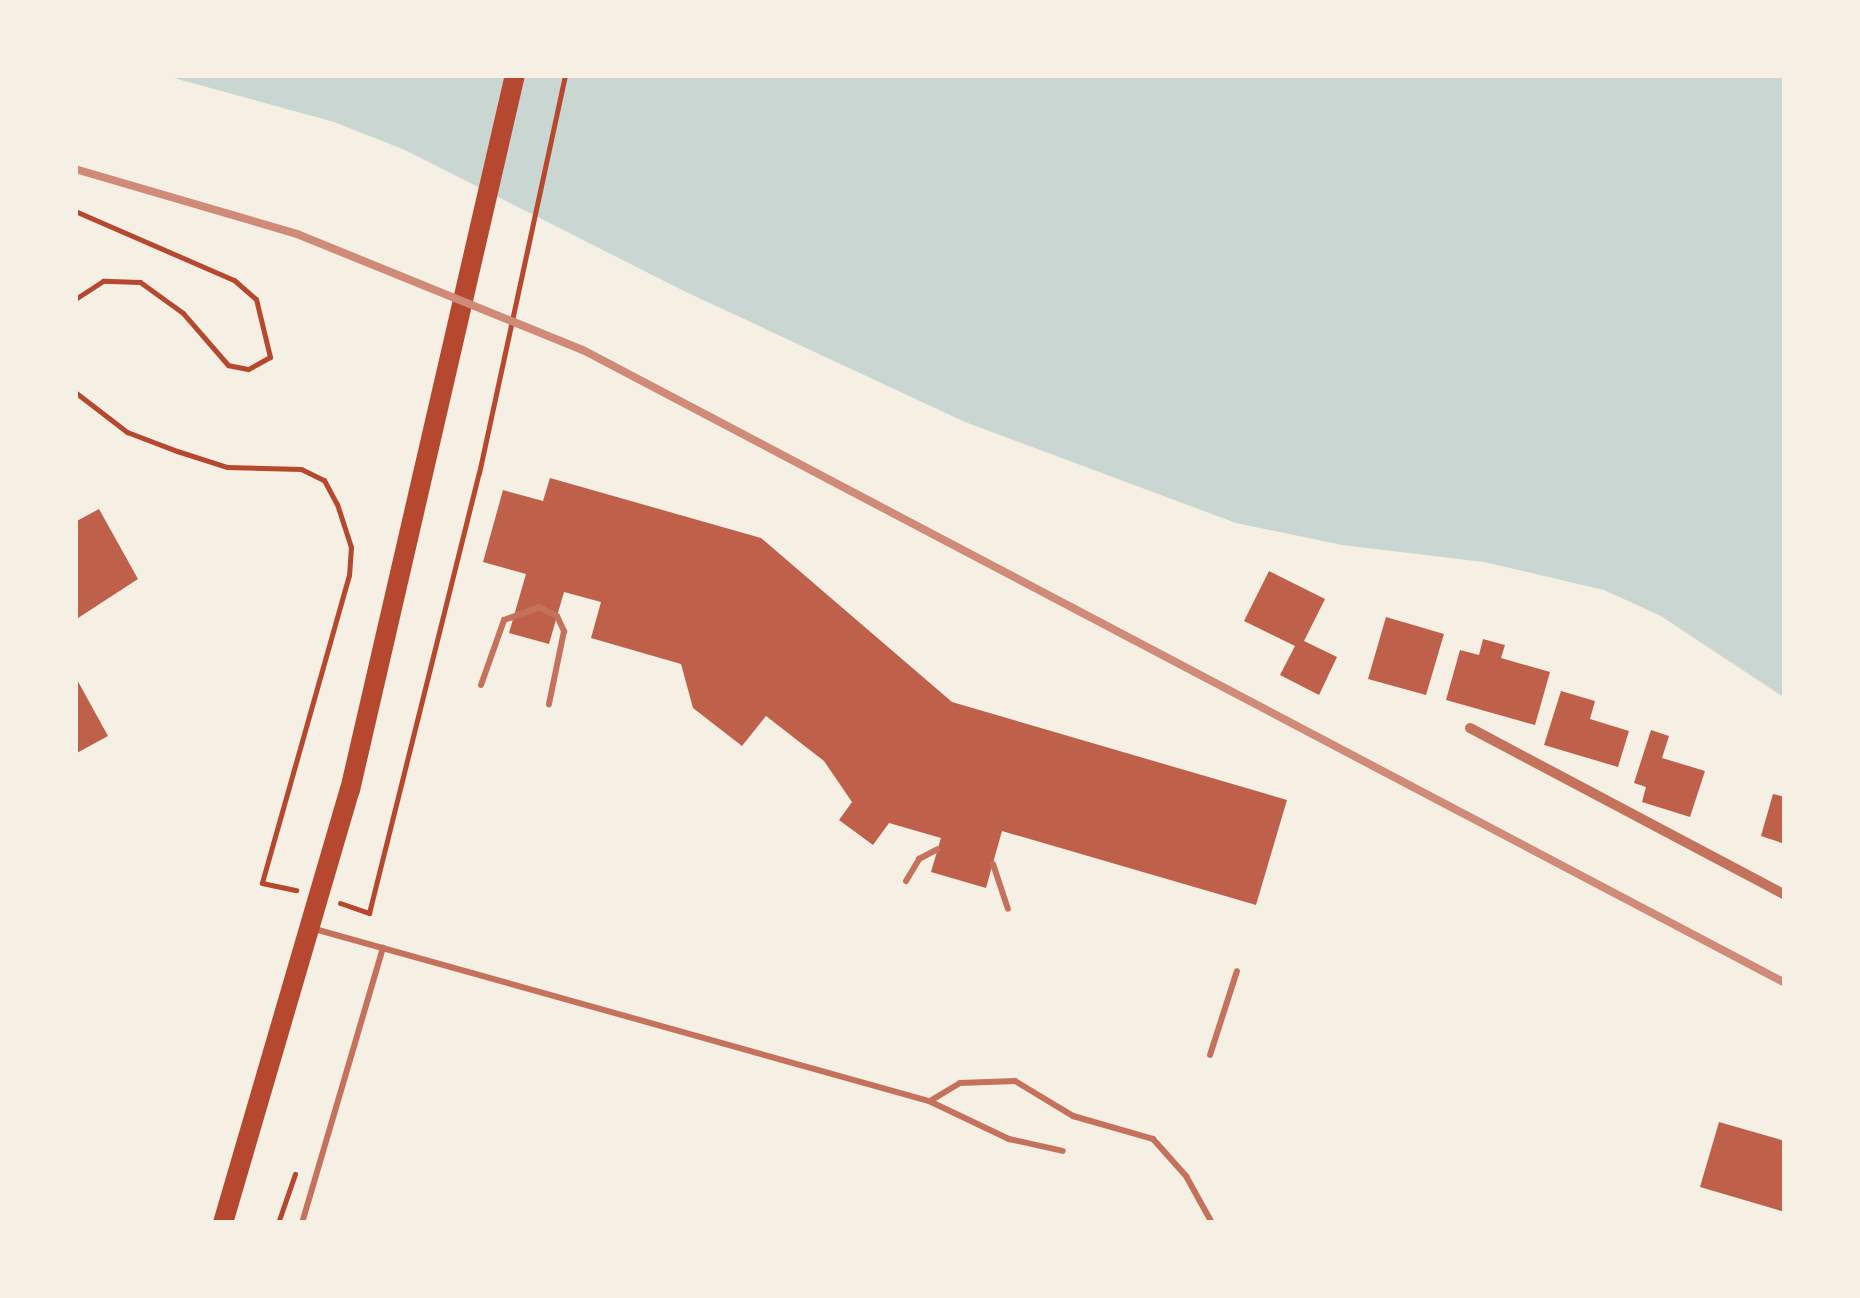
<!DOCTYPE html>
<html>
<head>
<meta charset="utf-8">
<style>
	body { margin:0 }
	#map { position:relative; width:1860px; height:1298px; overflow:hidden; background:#f6efe4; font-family:Roboto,sans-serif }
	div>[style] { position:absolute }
	.water>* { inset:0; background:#c9d6d2 }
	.building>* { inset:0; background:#bf614a }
	.path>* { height:5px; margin:-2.5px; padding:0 2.5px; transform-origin:2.5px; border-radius:2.5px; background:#b5482f }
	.service>* { height:6px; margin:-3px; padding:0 3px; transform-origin:3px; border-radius:3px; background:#c5725c }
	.minor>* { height:10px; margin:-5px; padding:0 5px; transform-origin:5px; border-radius:5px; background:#c5725c }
	.primary>* { height:20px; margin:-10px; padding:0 10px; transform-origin:10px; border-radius:10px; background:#b5482f }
	.rail>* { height:8px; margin:-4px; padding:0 4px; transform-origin:4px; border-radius:4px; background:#cf8b77 }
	span { translate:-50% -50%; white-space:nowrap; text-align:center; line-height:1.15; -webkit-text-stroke:9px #f6efe4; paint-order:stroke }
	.frame { position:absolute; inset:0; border:78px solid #f6efe4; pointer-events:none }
</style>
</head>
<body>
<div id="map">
	<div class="water">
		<div style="clip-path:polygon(163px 75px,1785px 75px,1785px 698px,1661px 616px,1604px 590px,1484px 562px,1342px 545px,1236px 523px,965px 422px,686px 292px,405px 150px,334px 122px)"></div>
	</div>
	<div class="building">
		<div style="clip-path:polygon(550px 478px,761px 538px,952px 702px,1287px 800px,1256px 905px,1002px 831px,986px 888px,931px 872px,941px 838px,889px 823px,873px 845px,839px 820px,852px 802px,824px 761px,766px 716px,742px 746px,693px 708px,681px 664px,591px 638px,601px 602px,564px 592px,549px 644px,509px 633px,526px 574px,483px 562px,503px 490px,543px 501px)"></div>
		<div style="clip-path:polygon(99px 509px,138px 579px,75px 620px,75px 522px)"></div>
		<div style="clip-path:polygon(1269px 571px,1325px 599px,1304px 641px,1337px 657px,1319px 695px,1280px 675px,1295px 646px,1244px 621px)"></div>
		<div style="clip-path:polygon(1386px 617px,1444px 634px,1426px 695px,1368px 679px)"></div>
		<div style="clip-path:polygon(1483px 639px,1505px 645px,1501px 658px,1550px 672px,1535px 725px,1446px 700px,1460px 650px,1479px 655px)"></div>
		<div style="clip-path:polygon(75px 676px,108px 736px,75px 754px)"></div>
		<div style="clip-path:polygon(1561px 691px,1595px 701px,1590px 719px,1629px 731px,1618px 767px,1544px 745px)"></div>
		<div style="clip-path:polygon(1651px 730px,1669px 736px,1662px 758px,1705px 771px,1690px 817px,1642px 802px,1646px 787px,1634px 783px)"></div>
		<div style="clip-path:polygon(1773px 794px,1785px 797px,1785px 844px,1761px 836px)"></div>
		<div style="clip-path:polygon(1719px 1122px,1785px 1141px,1785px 1212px,1700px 1187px)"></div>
	</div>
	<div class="path">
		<div style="left:75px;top:211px;width:173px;rotate:23.5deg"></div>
		<div style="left:234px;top:280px;width:29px;rotate:41deg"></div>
		<div style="left:256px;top:299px;width:60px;rotate:76.4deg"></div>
		<div style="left:270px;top:357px;width:25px;rotate:151deg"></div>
		<div style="left:248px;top:369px;width:20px;rotate:-169deg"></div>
		<div style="left:228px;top:365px;width:69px;rotate:-130.9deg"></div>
		<div style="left:183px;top:313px;width:53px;rotate:-144.2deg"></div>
		<div style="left:140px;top:282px;width:37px;rotate:-178deg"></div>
		<div style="left:103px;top:281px;width:33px;rotate:147deg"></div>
		<div style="left:75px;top:392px;width:66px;rotate:37.6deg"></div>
		<div style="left:127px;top:432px;width:53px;rotate:20.8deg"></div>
		<div style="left:177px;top:451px;width:52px;rotate:17.7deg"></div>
		<div style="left:227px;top:467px;width:74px;rotate:1.5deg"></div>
		<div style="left:301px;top:469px;width:25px;rotate:26deg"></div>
		<div style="left:324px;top:480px;width:27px;rotate:62deg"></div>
		<div style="left:337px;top:504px;width:45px;rotate:72deg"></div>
		<div style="left:351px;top:547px;width:28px;rotate:94deg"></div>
		<div style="left:349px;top:575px;width:320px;rotate:105.8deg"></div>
		<div style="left:262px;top:883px;width:35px;rotate:12deg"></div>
		<div style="left:340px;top:903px;width:31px;rotate:19deg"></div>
		<div style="left:369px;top:913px;width:454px;rotate:-76deg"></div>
		<div style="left:479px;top:473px;width:407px;rotate:-77.8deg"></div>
		<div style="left:278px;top:1223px;width:52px;rotate:-70.9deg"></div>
	</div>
	<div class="service">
		<div style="left:481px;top:685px;width:69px;rotate:-70.5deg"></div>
		<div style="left:504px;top:620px;width:37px;rotate:-20deg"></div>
		<div style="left:539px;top:607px;width:20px;rotate:27deg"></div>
		<div style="left:557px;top:616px;width:17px;rotate:65deg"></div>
		<div style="left:564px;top:631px;width:75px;rotate:101.6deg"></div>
		<div style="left:993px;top:864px;width:47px;rotate:71.6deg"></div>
		<div style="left:906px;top:881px;width:26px;rotate:-59deg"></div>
		<div style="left:919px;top:859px;width:21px;rotate:-28deg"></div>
		<div style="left:311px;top:928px;width:642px;rotate:15.64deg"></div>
		<div style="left:929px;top:1101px;width:89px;rotate:25.4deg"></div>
		<div style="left:1009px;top:1139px;width:55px;rotate:12.5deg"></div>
		<div style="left:1210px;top:1055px;width:88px;rotate:-72.2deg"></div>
		<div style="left:930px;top:1101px;width:35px;rotate:-31deg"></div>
		<div style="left:960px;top:1083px;width:55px;rotate:-2.1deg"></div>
		<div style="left:1015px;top:1081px;width:68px;rotate:31.1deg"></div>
		<div style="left:1073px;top:1116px;width:83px;rotate:16deg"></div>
		<div style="left:1153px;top:1139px;width:50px;rotate:48.3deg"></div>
		<div style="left:1186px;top:1176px;width:54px;rotate:61deg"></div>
		<div style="left:302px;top:1223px;width:287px;rotate:-73.6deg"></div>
	</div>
	<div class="minor">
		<div style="left:1470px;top:728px;width:357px;rotate:27.9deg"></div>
	</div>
	<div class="primary">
		<div style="left:223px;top:1223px;width:451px;rotate:-73.7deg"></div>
		<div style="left:350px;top:790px;width:734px;rotate:-77.01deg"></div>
	</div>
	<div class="rail">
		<div style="left:75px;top:169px;width:231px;rotate:16.3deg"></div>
		<div style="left:297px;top:234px;width:309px;rotate:22.1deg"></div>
		<div style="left:583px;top:350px;width:1358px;rotate:27.77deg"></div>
	</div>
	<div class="frame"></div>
</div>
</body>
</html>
